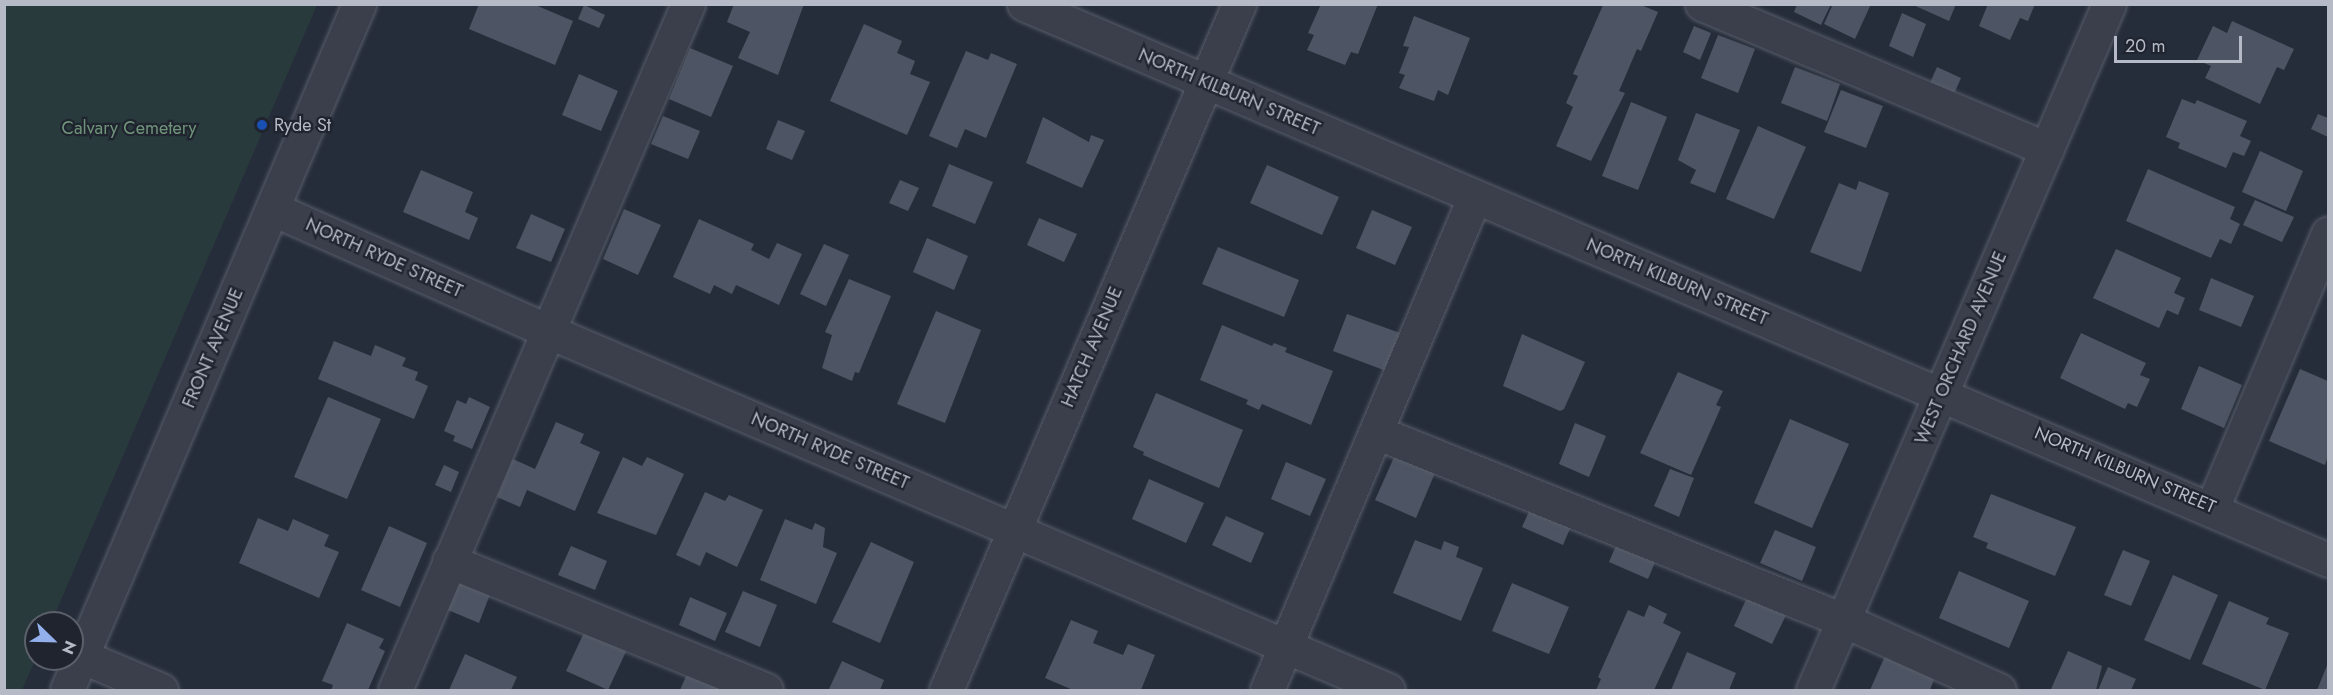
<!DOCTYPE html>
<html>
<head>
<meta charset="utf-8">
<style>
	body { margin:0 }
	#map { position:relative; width:2333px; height:695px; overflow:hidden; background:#262d3a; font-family:Jost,sans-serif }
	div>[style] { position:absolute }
	.green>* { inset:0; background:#293a3c }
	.building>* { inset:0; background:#4d5463 }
	.roads { filter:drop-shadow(0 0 2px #585d69) drop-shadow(0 0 2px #585d69) }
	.minor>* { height:33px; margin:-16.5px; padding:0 16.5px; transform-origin:16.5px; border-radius:16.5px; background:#3a3f4b }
	.dots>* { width:16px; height:16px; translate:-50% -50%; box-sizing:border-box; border:3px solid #1f242f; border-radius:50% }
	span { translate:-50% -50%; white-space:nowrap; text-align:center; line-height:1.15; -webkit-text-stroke:4.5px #1f242f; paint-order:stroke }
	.street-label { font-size:18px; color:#b5bac6 }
	.poi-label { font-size:18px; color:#b5bac6 }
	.left { translate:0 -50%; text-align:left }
	.park-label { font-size:18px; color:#6f947a }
	.frame { position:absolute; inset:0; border:6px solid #b5bac6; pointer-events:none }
	.north { position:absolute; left:24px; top:611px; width:60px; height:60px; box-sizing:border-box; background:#1f242f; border:2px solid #5b606b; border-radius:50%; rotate:113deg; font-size:16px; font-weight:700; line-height:24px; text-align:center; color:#b5bac6 }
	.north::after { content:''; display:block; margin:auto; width:21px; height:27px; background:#94b0ec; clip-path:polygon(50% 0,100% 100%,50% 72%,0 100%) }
	.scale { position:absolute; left:2114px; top:36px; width:128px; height:27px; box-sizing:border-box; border:3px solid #b5bac6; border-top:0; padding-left:8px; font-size:18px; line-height:21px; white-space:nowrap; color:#b5bac6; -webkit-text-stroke:4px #1f242f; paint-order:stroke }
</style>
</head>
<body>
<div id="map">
	<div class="green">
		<div style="clip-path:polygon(4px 5px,317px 5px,51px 623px,36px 623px,36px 658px,22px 690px,4px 690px)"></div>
	</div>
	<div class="building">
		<div style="clip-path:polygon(479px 4px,533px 4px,573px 21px,555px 65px,469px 29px)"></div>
		<div style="clip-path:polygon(734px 4px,804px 4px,778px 75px,738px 58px,750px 32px,727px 22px)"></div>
		<div style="clip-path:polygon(1321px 4px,1378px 4px,1358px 54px,1351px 52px,1345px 65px,1307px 50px,1314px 35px,1308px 33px)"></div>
		<div style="clip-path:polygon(1797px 4px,1831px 4px,1821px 25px,1794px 12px)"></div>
		<div style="clip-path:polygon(1833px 4px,1871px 4px,1855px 39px,1824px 24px)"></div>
		<div style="clip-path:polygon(1911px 4px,1956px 4px,1949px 21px)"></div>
		<div style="clip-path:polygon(1988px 4px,2035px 4px,2028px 21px,2020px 18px,2010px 40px,1979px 26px)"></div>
		<div style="clip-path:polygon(584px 5px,605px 15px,599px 28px,578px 19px)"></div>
		<div style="clip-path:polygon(1603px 5px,1641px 5px,1658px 12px,1641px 51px,1637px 49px,1619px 91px,1625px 93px,1591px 161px,1556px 146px,1573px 107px,1566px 103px,1578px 76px,1573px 74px)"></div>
		<div style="clip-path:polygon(1902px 13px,1926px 24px,1913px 57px,1889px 46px)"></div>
		<div style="clip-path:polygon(1414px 16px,1470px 38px,1448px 95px,1438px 90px,1434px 101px,1399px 88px,1405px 75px,1399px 73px,1409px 47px,1403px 46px)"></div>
		<div style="clip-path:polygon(2232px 21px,2294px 49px,2284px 70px,2277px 67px,2260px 104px,2205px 78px,2211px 66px,2197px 60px,2213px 26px,2227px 33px)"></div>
		<div style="clip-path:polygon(864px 24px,902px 41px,897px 53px,915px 61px,910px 74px,930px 82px,907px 135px,830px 101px)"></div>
		<div style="clip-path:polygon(1694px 26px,1711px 33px,1700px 60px,1683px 52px)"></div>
		<div style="clip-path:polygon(1718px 35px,1755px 49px,1738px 93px,1701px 78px)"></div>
		<div style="clip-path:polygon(690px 48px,733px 66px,711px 117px,669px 99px)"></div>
		<div style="clip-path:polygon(966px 51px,988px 60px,991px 53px,1017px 64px,986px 138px,965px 129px,957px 148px,929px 136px)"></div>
		<div style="clip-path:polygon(1795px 67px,1840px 84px,1827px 121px,1781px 103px)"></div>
		<div style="clip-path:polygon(1937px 67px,1961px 78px,1954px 94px,1930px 83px)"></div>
		<div style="clip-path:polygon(579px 74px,618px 91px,601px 131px,562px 115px)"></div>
		<div style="clip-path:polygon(1841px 90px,1883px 106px,1866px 148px,1824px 132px)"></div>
		<div style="clip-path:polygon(2182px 99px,2195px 104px,2197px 100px,2247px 121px,2240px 136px,2251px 141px,2244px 156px,2233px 152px,2226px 168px,2178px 148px,2180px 143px,2166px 137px)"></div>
		<div style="clip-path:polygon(1631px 102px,1667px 117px,1638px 190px,1602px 176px)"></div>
		<div style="clip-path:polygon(1696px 113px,1740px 130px,1715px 193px,1690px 183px,1696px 170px,1678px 160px)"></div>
		<div style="clip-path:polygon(2318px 114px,2328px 118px,2328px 137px,2311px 129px)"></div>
		<div style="clip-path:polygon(663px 116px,700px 131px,688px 159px,651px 144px)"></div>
		<div style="clip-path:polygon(1043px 117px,1089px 142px,1091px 135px,1104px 140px,1082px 188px,1026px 163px)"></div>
		<div style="clip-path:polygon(778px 120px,805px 131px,792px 160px,766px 149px)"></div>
		<div style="clip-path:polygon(1758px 126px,1806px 147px,1774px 219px,1726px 199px)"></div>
		<div style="clip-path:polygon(2260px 151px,2303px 171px,2286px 211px,2242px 192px)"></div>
		<div style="clip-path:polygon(949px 164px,993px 182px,975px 224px,932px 206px)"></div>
		<div style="clip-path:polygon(1267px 165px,1339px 197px,1322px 235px,1250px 203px)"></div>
		<div style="clip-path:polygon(2148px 169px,2235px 207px,2230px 219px,2240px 224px,2231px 244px,2220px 239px,2211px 258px,2126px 221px)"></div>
		<div style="clip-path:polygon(421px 170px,473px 192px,465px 212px,478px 218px,469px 240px,403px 212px)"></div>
		<div style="clip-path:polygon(900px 180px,919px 188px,908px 211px,889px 203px)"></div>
		<div style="clip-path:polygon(1859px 181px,1889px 193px,1861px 272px,1810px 252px,1839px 183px,1856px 190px)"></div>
		<div style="clip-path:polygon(2255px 200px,2294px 217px,2282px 242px,2243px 225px)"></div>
		<div style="clip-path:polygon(624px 209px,661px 225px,638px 275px,603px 259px)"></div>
		<div style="clip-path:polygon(1372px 210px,1412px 227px,1395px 265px,1356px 248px)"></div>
		<div style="clip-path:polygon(531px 214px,565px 229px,551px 262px,516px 248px)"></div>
		<div style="clip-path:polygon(1039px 218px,1077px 234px,1064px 262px,1027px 245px)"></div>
		<div style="clip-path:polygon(699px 219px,754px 244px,751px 250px,769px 259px,777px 243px,802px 254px,779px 305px,736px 285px,732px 294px,714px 285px,710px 294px,673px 277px)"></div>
		<div style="clip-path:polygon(927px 238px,968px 256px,954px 290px,913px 272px)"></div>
		<div style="clip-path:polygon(824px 244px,849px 255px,826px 306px,800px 294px)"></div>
		<div style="clip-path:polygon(1218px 247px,1299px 280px,1284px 317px,1202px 284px)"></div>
		<div style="clip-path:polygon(2116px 249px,2181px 278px,2174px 293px,2185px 298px,2178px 315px,2167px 310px,2159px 328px,2093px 298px)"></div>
		<div style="clip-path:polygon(2211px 278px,2254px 296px,2241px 327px,2199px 310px)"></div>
		<div style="clip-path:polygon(849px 279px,891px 296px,859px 373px,855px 372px,852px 381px,822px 368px,832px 335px,825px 332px)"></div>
		<div style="clip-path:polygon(936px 311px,981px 330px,945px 423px,897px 404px)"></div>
		<div style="clip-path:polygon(1347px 314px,1403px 334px,1389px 372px,1333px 351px)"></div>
		<div style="clip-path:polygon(1222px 325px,1272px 346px,1274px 343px,1287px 348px,1285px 352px,1333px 371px,1311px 425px,1262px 404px,1259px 410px,1246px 404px,1248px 400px,1200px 380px)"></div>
		<div style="clip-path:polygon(2081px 333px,2146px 363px,2140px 375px,2150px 379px,2137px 407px,2128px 403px,2125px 409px,2060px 378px)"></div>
		<div style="clip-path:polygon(1522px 334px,1585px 362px,1564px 409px,1560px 411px,1503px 386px)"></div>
		<div style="clip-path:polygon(334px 341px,371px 356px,375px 345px,406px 358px,402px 366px,418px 372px,415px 380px,428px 386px,414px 419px,318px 379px)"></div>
		<div style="clip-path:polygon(2199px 366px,2242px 385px,2224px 428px,2181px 409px)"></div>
		<div style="clip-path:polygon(2300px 369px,2328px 381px,2328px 456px,2325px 465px,2269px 441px)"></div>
		<div style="clip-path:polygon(1678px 372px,1723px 391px,1716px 405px,1721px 407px,1691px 475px,1640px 453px)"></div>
		<div style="clip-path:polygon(1156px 393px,1243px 430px,1219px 488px,1143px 455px,1144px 452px,1133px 447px)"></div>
		<div style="clip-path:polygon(328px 397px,381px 419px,347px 499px,294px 477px)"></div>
		<div style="clip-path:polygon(469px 397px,490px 407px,472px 449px,453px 441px,455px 436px,444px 431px,457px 400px,466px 404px)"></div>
		<div style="clip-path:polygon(1790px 419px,1849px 444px,1812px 528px,1754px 503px)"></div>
		<div style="clip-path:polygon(556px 422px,584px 434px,580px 443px,600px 452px,575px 511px,527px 490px,520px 507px,497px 497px,513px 459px,535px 469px)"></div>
		<div style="clip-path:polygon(1575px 423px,1606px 436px,1589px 477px,1559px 464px)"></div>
		<div style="clip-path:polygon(1395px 455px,1435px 473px,1416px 518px,1375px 500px)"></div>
		<div style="clip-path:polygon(623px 457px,642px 466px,647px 457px,684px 474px,656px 535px,597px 513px)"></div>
		<div style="clip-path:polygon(1286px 462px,1326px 479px,1310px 516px,1271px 499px)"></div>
		<div style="clip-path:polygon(444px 465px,459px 472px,451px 492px,435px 485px)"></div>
		<div style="clip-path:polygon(1670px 469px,1694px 478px,1679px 517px,1654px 506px)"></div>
		<div style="clip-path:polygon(1149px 479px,1204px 503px,1186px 543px,1132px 519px)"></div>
		<div style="clip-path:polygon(705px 492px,725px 501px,729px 495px,763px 510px,737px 567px,706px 552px,700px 566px,676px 555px)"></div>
		<div style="clip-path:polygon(1991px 494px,2076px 527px,2055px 576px,1986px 548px,1988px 543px,1973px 537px)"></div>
		<div style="clip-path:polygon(1534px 500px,1575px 517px,1563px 545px,1522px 527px)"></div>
		<div style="clip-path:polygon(1226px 516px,1264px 533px,1251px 563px,1212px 545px)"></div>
		<div style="clip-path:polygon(258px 518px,288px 531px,293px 519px,329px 535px,324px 546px,339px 552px,319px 598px,239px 563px)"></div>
		<div style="clip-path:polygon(785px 519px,812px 530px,815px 523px,825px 528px,823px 547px,837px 553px,816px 604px,760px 580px)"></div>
		<div style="clip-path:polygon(389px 526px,427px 543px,400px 607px,361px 590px)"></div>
		<div style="clip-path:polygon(1775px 530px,1816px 547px,1802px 581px,1760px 563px)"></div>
		<div style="clip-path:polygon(1620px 536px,1659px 553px,1648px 579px,1609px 562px)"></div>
		<div style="clip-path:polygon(1415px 540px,1441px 550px,1444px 541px,1459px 547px,1456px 557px,1483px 568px,1461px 621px,1393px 593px)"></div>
		<div style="clip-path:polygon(871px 542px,914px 562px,880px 643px,832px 622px)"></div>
		<div style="clip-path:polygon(571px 546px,607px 561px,595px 590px,558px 575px)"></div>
		<div style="clip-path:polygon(2123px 550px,2150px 561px,2131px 606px,2104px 595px)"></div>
		<div style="clip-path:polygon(1959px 571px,2029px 601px,2009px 648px,1939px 618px)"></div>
		<div style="clip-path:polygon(464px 572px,494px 584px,479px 623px,448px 610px)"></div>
		<div style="clip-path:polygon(2173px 575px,2218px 595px,2190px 660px,2144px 640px)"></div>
		<div style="clip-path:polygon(1512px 583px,1569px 607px,1549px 654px,1492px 631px)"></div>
		<div style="clip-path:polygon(743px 591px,777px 605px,760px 647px,725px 632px)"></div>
		<div style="clip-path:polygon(1749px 593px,1788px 611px,1772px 644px,1734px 626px)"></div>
		<div style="clip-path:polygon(690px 597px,727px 613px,715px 641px,679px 625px)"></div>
		<div style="clip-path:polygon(2229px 601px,2269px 618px,2266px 624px,2289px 633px,2265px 690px,2202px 664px)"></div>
		<div style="clip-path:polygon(1649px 605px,1667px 614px,1663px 623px,1681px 632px,1654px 690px,1596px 690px,1601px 679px,1598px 677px,1628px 610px,1644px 617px)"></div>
		<div style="clip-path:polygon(1071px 620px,1098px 631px,1093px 643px,1123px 655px,1128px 644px,1155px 655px,1141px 690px,1073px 690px,1045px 678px)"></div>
		<div style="clip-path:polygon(589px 622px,631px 641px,608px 690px,566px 671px)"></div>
		<div style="clip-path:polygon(347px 623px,384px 639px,379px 648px,385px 651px,368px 690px,331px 690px,333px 685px,322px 681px)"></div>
		<div style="clip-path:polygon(2068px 651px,2102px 666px,2096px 690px,2051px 689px)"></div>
		<div style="clip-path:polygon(1687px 652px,1736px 673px,1729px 690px,1671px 690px)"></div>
		<div style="clip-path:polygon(465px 654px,517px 677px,511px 690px,449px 690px)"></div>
		<div style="clip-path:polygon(1885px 656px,1935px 677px,1930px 690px,1870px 690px)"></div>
		<div style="clip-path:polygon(842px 661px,884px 680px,880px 690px,829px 689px)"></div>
		<div style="clip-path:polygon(2328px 663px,2328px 690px,2317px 690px)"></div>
		<div style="clip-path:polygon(690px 667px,726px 682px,723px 690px,680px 690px)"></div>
		<div style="clip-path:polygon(2108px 667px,2136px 679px,2131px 690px,2098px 690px)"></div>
	</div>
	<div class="roads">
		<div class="minor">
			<div style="left:1024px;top:4px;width:1418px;rotate:23.09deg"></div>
			<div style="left:1702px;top:4px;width:374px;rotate:22.8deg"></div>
			<div style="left:273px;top:209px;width:303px;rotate:23.9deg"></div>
			<div style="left:550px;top:332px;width:911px;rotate:23.13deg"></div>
			<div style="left:1376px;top:432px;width:503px;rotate:21.93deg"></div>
			<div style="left:1843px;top:620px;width:171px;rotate:24.2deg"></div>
			<div style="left:2212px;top:508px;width:298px;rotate:-67.1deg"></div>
			<div style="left:449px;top:561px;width:342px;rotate:22.1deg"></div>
			<div style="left:81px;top:656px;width:87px;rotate:23deg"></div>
			<div style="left:67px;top:690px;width:746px;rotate:-66.94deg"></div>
			<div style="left:395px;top:690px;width:746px;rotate:-66.87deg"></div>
			<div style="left:946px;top:690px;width:746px;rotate:-66.87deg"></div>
			<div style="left:1267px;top:690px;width:534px;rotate:-67.18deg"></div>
			<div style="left:1813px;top:690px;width:747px;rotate:-66.66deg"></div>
		</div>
	</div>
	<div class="dots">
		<div style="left:262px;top:125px;background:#1a4fb4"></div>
	</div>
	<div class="street-label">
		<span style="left:1229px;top:92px;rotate:23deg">NORTH KILBURN STREET</span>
		<span style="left:384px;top:258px;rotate:24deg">NORTH RYDE STREET</span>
		<span style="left:1677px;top:282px;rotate:23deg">NORTH KILBURN STREET</span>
		<span style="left:1092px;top:347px;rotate:-67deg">HATCH AVENUE</span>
		<span style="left:213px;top:348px;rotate:-67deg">FRONT AVENUE</span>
		<span style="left:1961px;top:348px;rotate:-67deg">WEST ORCHARD AVENUE</span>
		<span style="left:830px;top:451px;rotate:23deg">NORTH RYDE STREET</span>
		<span style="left:2125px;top:470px;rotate:23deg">NORTH KILBURN STREET</span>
	</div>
	<div class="poi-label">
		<span class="left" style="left:274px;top:125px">Ryde St</span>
	</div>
	<div class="park-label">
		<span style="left:129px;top:128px">Calvary Cemetery</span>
	</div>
	<div class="frame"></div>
	<div class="north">N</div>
	<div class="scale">20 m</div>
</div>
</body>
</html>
